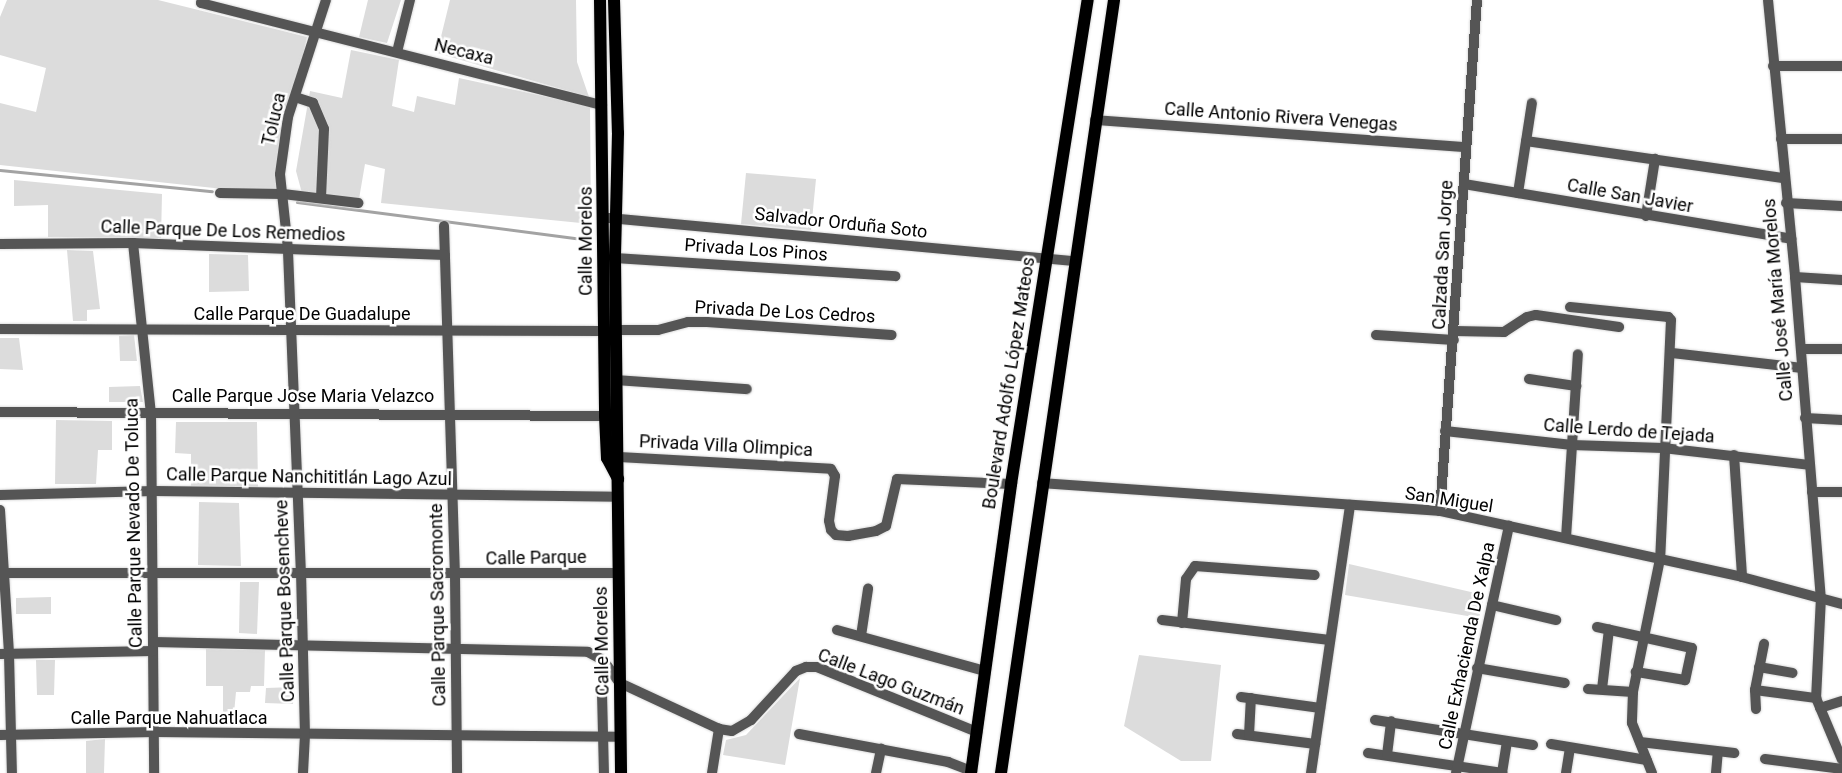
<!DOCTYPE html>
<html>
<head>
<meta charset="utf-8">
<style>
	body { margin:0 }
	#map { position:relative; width:1842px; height:773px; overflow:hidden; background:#fff; font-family:Roboto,sans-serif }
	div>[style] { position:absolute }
	.green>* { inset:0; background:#dcdcdc }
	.stream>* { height:3px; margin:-1.5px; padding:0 1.5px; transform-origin:1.5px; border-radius:1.5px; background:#a3a3a3 }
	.roads { filter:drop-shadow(0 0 1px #dbdbdb) drop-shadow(0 0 1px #dbdbdb) }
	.minor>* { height:10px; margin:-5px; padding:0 5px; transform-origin:5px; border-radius:5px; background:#555 }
	.major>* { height:12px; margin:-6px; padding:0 6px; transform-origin:6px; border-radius:6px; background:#000 }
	span { translate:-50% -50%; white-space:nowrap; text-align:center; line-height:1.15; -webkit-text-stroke:5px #fff; paint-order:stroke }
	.street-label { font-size:18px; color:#000 }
</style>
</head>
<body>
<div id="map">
	<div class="green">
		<div style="clip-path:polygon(7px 0,158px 0,307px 37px,280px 160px,288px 196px,0 165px,0 103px,36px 112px,46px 68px,0 55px,0 17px)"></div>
		<div style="clip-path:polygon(368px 0,401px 0,387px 43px,359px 37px)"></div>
		<div style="clip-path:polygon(450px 0,576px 0,577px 62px,589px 97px,437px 53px)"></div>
		<div style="clip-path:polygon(351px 50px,399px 60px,392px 106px,414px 112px,417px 96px,455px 105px,459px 78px,590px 106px,591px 224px,381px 203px,385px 169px,365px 164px,359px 199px,303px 197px,296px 171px,310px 91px,342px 98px)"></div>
		<div style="clip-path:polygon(746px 173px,816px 179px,811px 230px,741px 224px)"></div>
		<div style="clip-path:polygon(14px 180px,162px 194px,161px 238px,48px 237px,48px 205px,14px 206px)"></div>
		<div style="clip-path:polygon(67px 250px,93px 251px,100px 309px,87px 310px,87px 321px,73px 321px)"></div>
		<div style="clip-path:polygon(209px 254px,248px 255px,249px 291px,209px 292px)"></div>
		<div style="clip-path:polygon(134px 335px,137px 361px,120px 361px,119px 336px)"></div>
		<div style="clip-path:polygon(0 338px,19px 338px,23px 370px,0 369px)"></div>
		<div style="clip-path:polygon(140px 386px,143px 402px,109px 402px,109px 387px)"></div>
		<div style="clip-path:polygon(56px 420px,112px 421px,112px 450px,98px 450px,96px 484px,55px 484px)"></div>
		<div style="clip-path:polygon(176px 422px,257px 422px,258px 487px,191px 486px,191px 454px,175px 453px)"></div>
		<div style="clip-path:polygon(199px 502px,239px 503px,241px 566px,198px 565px)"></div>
		<div style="clip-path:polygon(1349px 564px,1484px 595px,1479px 618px,1345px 595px)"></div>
		<div style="clip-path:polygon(240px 582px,259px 582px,257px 634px,239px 633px)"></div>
		<div style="clip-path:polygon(51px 597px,51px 614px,16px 614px,16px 598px)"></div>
		<div style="clip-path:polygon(206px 649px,265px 650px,264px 686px,251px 686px,250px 692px,236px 692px,233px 724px,223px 722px,223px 686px,206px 686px)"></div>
		<div style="clip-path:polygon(1139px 655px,1221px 665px,1211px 761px,1181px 761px,1124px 726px)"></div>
		<div style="clip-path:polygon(36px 660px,55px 660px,54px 695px,37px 695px)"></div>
		<div style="clip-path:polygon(800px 678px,785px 765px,723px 755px,726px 740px,746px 735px)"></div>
		<div style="clip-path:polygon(294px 687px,293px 704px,265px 703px,266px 688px)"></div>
		<div style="clip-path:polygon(105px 739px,104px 773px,86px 773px,86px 741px)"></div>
	</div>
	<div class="stream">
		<div style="left:0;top:170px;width:213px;rotate:5.7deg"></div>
		<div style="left:297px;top:202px;width:293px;rotate:7.4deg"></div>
	</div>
	<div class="roads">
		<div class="minor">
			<div style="left:202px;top:0;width:3px;rotate:108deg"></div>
			<div style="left:201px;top:3px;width:414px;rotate:14.3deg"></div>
			<div style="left:1768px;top:0;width:278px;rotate:84.4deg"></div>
			<div style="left:1795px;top:277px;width:321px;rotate:85.4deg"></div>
			<div style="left:1821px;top:597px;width:101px;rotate:92.8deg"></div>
			<div style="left:1816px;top:698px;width:67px;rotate:67.2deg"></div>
			<div style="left:397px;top:52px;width:54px;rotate:-76deg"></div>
			<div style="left:1773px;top:66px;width:69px"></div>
			<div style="left:295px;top:97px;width:19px;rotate:18deg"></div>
			<div style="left:313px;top:103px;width:28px;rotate:67deg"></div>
			<div style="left:324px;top:129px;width:69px;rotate:92.5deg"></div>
			<div style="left:1095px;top:120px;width:371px;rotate:4.2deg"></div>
			<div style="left:1781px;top:139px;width:61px"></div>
			<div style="left:1526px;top:141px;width:261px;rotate:8.2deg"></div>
			<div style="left:1464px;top:184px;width:332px;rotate:9.5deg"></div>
			<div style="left:220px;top:193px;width:63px;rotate:0.9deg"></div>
			<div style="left:283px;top:194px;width:76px;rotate:6.8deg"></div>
			<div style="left:1518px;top:193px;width:91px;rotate:-81.2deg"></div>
			<div style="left:1786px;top:203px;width:56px;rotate:3.1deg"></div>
			<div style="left:1646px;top:216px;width:58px;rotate:-81deg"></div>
			<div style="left:609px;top:218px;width:467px;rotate:5.3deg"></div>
			<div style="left:444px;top:226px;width:349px;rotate:88.2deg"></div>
			<div style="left:455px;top:575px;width:198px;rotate:89.4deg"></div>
			<div style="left:133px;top:243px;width:171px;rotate:84deg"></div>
			<div style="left:151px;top:413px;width:360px;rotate:89.5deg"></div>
			<div style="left:0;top:244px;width:133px;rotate:-0.4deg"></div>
			<div style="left:133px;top:243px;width:312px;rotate:2.2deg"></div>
			<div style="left:615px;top:258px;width:281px;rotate:3.7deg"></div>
			<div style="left:1795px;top:277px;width:47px;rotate:3.7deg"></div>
			<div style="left:1570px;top:307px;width:99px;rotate:5.8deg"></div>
			<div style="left:1668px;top:317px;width:4px;rotate:45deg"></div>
			<div style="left:1671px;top:320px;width:239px;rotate:92.6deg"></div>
			<div style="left:1660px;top:559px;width:136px;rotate:101.5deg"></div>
			<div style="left:1633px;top:692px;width:31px;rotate:92deg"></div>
			<div style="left:1632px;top:723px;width:54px;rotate:68.2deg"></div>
			<div style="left:0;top:329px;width:605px;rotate:0.19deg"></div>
			<div style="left:617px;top:330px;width:41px"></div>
			<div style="left:658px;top:330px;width:31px;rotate:-15deg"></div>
			<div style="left:688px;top:322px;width:19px"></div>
			<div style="left:707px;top:322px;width:185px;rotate:4deg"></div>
			<div style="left:1455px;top:331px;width:49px;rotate:1.2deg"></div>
			<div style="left:1504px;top:332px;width:27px;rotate:-33deg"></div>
			<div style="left:1527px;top:317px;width:9px;rotate:-13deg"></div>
			<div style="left:1536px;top:315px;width:84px;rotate:8.2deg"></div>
			<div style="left:1376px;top:335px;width:78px;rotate:3.7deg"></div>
			<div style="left:1801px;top:349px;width:41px"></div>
			<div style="left:1672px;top:353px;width:131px;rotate:6.6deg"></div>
			<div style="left:1529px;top:379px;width:48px;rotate:8.5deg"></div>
			<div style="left:617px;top:380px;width:130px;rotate:4deg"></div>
			<div style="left:0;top:412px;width:605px;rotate:0.38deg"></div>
			<div style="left:1805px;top:418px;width:37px;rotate:3deg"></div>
			<div style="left:1445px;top:431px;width:128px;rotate:6.3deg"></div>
			<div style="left:1572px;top:445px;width:91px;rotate:1.9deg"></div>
			<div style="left:1663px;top:448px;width:147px;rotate:6.6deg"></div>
			<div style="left:1734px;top:455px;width:122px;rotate:86.2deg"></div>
			<div style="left:619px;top:457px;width:212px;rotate:3.2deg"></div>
			<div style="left:831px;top:469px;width:8px;rotate:60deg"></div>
			<div style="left:835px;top:476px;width:45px;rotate:97.6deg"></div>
			<div style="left:829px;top:521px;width:9px;rotate:77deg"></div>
			<div style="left:831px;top:530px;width:7px;rotate:45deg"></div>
			<div style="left:836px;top:535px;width:12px;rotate:5deg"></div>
			<div style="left:848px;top:536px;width:28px;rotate:-10deg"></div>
			<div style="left:876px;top:531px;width:11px;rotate:-27deg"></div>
			<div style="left:886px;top:526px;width:48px;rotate:-76.8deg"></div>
			<div style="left:897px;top:479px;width:114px;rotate:2.5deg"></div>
			<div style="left:1042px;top:483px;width:399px;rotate:4deg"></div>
			<div style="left:1440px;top:511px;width:309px;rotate:12.3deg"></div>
			<div style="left:1742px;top:577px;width:104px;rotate:15.1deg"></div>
			<div style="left:1812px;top:492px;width:30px"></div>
			<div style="left:0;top:495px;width:154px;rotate:-1.5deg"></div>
			<div style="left:154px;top:491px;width:464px;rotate:0.7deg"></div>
			<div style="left:0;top:510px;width:144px;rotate:86.4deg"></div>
			<div style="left:9px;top:654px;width:119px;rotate:88.6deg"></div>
			<div style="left:1440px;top:511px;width:512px;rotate:-85.86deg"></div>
			<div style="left:1566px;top:538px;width:184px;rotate:-86.3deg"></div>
			<div style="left:0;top:573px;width:618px"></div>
			<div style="left:1492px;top:605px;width:66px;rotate:13.2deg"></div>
			<div style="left:1162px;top:620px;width:169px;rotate:6.8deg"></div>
			<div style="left:1182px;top:623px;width:44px;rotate:-84.8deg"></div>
			<div style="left:1186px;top:579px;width:16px;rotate:-55deg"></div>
			<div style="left:1195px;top:566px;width:120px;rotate:4.3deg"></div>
			<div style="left:1597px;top:627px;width:97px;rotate:12.5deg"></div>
			<div style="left:1692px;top:648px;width:33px;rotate:102deg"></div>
			<div style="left:1685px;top:680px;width:50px;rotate:-170.7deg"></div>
			<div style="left:837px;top:630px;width:154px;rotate:15.5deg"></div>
			<div style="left:861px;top:636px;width:48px;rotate:-81.5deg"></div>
			<div style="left:154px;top:642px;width:434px;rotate:1.3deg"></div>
			<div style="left:588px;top:652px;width:17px;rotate:28deg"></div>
			<div style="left:603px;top:660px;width:29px;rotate:54deg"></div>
			<div style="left:620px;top:683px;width:109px;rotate:24.9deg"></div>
			<div style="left:719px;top:729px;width:13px;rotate:9deg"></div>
			<div style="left:732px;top:731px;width:22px;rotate:-30deg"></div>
			<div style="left:751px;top:720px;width:67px;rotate:-47.4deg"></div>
			<div style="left:796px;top:671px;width:11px;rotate:-22deg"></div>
			<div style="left:806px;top:667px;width:11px"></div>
			<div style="left:817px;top:667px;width:173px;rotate:22.1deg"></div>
			<div style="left:0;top:654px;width:153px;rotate:-1.1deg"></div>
			<div style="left:1759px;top:667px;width:34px;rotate:10deg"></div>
			<div style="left:1477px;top:668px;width:89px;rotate:9.7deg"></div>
			<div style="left:1588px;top:689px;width:45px;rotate:3.8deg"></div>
			<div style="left:1602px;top:689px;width:60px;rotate:-83.3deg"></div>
			<div style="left:1755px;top:690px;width:62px;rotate:7.5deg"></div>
			<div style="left:602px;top:693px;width:80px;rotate:88.6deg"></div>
			<div style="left:1241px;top:697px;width:80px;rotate:7.9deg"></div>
			<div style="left:1820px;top:708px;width:23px;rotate:-18deg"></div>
			<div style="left:1756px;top:709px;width:19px;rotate:-93deg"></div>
			<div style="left:1755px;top:690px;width:47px;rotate:-78.9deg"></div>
			<div style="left:1375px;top:720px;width:160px;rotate:9deg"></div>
			<div style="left:799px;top:734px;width:152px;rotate:10.6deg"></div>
			<div style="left:948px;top:762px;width:26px;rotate:21deg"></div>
			<div style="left:1237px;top:734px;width:79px;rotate:7.3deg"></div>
			<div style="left:0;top:735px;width:155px;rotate:-1.1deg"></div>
			<div style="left:155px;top:732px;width:465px;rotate:0.6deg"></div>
			<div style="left:1249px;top:735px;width:37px;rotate:-87deg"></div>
			<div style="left:1640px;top:742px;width:95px;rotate:6.7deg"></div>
			<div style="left:1551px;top:744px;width:97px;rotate:9.5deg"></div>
			<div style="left:1368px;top:753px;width:136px;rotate:8.4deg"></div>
			<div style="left:1387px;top:755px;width:34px;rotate:-83deg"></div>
			<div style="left:1765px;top:759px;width:78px;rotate:7.4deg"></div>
			<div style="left:303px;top:773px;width:38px;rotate:-87deg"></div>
			<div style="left:305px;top:735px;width:160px;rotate:-91.4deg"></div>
			<div style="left:301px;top:575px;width:326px;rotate:-92.3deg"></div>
			<div style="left:288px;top:249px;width:75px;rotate:-96.1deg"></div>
			<div style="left:280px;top:174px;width:58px;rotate:-82deg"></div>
			<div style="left:288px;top:117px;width:123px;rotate:-72deg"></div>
			<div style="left:712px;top:773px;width:45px;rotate:-81deg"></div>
			<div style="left:876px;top:773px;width:25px;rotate:-78deg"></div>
			<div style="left:1311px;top:773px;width:271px;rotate:-81.7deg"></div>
			<div style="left:1456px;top:773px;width:253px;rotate:-77.9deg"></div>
			<div style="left:1502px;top:773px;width:32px;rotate:-81deg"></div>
			<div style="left:1566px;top:773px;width:25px;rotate:-81deg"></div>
			<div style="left:1716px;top:773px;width:21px;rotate:-85deg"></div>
		</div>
		<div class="major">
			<div style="left:600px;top:0;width:416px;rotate:89.3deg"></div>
			<div style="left:605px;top:416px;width:42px;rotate:87.3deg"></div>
			<div style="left:607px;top:458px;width:24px;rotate:62deg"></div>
			<div style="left:614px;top:0;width:133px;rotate:88.3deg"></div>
			<div style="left:618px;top:133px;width:125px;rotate:91.4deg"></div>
			<div style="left:615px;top:258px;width:515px;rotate:89.33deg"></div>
			<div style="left:971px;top:773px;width:292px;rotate:-82.1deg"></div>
			<div style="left:1011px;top:484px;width:490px;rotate:-81deg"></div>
			<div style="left:1001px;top:773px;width:781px;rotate:-81.68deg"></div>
		</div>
	</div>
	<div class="street-label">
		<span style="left:464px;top:52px;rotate:14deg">Necaxa</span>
		<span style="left:1281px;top:117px;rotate:4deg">Calle Antonio Rivera Venegas</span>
		<span style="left:274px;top:119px;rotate:-77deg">Toluca</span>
		<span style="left:1630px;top:196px;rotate:10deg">Calle San Javier</span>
		<span style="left:841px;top:223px;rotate:6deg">Salvador Orduña Soto</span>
		<span style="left:223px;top:231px;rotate:2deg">Calle Parque De Los Remedios</span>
		<span style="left:586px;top:241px;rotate:-90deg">Calle Morelos</span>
		<span style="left:756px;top:250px;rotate:4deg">Privada Los Pinos</span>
		<span style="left:1443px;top:255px;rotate:-87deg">Calzada San Jorge</span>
		<span style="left:1778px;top:300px;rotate:-95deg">Calle José María Morelos</span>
		<span style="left:785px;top:312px;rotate:3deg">Privada De Los Cedros</span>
		<span style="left:302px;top:314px">Calle Parque De Guadalupe</span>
		<span style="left:1009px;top:383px;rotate:-81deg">Boulevard Adolfo López Mateos</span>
		<span style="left:303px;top:396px">Calle Parque Jose Maria Velazco</span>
		<span style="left:1629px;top:431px;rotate:4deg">Calle Lerdo de Tejada</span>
		<span style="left:726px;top:446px;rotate:3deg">Privada Villa Olimpica</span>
		<span style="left:309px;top:477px;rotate:1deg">Calle Parque Nanchititlán Lago Azul</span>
		<span style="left:1449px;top:500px;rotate:9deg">San Miguel</span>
		<span style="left:134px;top:523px;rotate:-91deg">Calle Parque Nevado De Toluca</span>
		<span style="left:536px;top:558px;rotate:-1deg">Calle Parque</span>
		<span style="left:285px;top:601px;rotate:-92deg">Calle Parque Bosencheve</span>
		<span style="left:438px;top:605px;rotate:-91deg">Calle Parque Sacromonte</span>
		<span style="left:602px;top:641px;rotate:-91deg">Calle Morelos</span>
		<span style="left:1467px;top:646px;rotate:-78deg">Calle Exhacienda De Xalpa</span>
		<span style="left:891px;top:682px;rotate:21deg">Calle Lago Guzmán</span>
		<span style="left:169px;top:718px">Calle Parque Nahuatlaca</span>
	</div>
</div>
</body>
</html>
